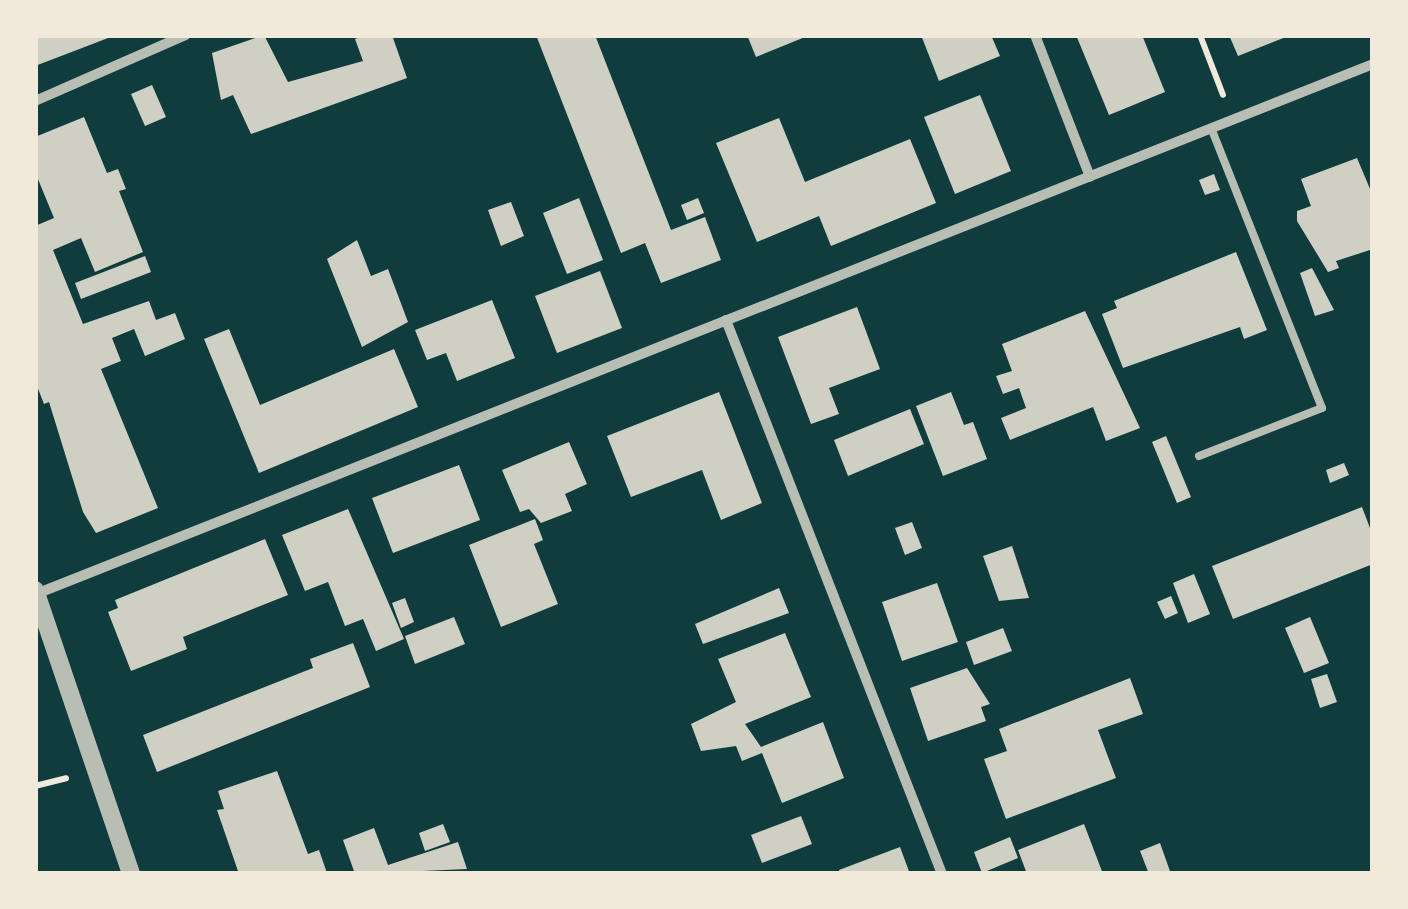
<!DOCTYPE html>
<html>
<head>
<meta charset="utf-8">
<style>
	body { margin:0 }
	#map { position:relative; width:1408px; height:909px; overflow:hidden; background:#0f3d3e; font-family:"PT Sans Narrow",sans-serif }
	div>[style] { position:absolute }
	.building>* { inset:0; background:#cfcfc3 }
	.path>* { height:6px; margin:-3px; padding:0 3px; transform-origin:3px; border-radius:3px; background:#f1e9da }
	.service>* { height:8px; margin:-4px; padding:0 4px; transform-origin:4px; border-radius:4px; background:#b8beb3 }
	.minor>* { height:10px; margin:-5px; padding:0 5px; transform-origin:5px; border-radius:5px; background:#b8beb3 }
	.tertiary>* { height:18px; margin:-9px; padding:0 9px; transform-origin:9px; border-radius:9px; background:#b8beb3 }
	span { translate:-50% -50%; white-space:nowrap; text-align:center; line-height:1.15; -webkit-text-stroke:8px #f1e9da; paint-order:stroke }
	.frame { position:absolute; inset:0; border:38px solid #f1e9da; pointer-events:none }
</style>
</head>
<body>
<div id="map">
	<div class="building">
		<div style="clip-path:polygon(35px 35px,116px 35px,35px 66px)"></div>
		<div style="clip-path:polygon(264px 35px,288px 82px,363px 61px,355px 39px,365px 35px,392px 35px,407px 78px,251px 134px,233px 95px,221px 100px,212px 53px)"></div>
		<div style="clip-path:polygon(536px 35px,595px 35px,671px 230px,705px 217px,721px 260px,661px 283px,645px 243px,621px 253px)"></div>
		<div style="clip-path:polygon(747px 35px,810px 35px,756px 57px)"></div>
		<div style="clip-path:polygon(921px 35px,991px 35px,1000px 56px,939px 81px)"></div>
		<div style="clip-path:polygon(1076px 35px,1142px 35px,1165px 92px,1109px 115px)"></div>
		<div style="clip-path:polygon(1229px 35px,1291px 35px,1238px 56px)"></div>
		<div style="clip-path:polygon(152px 85px,166px 117px,145px 126px,131px 94px)"></div>
		<div style="clip-path:polygon(980px 95px,1011px 171px,955px 194px,924px 117px)"></div>
		<div style="clip-path:polygon(84px 117px,107px 173px,118px 169px,126px 189px,119px 191px,143px 252px,95px 272px,81px 238px,53px 250px,83px 324px,149px 301px,156px 320px,175px 313px,185px 339px,145px 356px,134px 329px,112px 338px,121px 361px,101px 369px,158px 508px,96px 533px,83px 512px,49px 402px,44px 404px,35px 381px,35px 226px,54px 218px,35px 172px,35px 137px)"></div>
		<div style="clip-path:polygon(779px 118px,805px 182px,910px 139px,936px 203px,831px 246px,819px 216px,757px 242px,716px 143px)"></div>
		<div style="clip-path:polygon(1357px 158px,1373px 196px,1373px 249px,1336px 261px,1339px 268px,1328px 272px,1297px 221px,1297px 211px,1311px 206px,1301px 179px)"></div>
		<div style="clip-path:polygon(1214px 174px,1220px 190px,1205px 195px,1199px 180px)"></div>
		<div style="clip-path:polygon(579px 198px,603px 260px,567px 274px,543px 213px)"></div>
		<div style="clip-path:polygon(698px 198px,704px 213px,687px 220px,681px 205px)"></div>
		<div style="clip-path:polygon(511px 202px,524px 236px,501px 246px,488px 210px)"></div>
		<div style="clip-path:polygon(357px 240px,371px 276px,388px 269px,408px 322px,362px 347px,327px 259px)"></div>
		<div style="clip-path:polygon(1236px 252px,1267px 330px,1244px 339px,1240px 327px,1123px 368px,1102px 314px,1117px 308px,1114px 301px)"></div>
		<div style="clip-path:polygon(145px 256px,151px 272px,81px 299px,75px 283px)"></div>
		<div style="clip-path:polygon(1312px 268px,1334px 310px,1315px 316px,1300px 273px)"></div>
		<div style="clip-path:polygon(600px 271px,622px 328px,557px 353px,535px 296px)"></div>
		<div style="clip-path:polygon(492px 300px,515px 358px,457px 381px,446px 353px,427px 360px,415px 330px)"></div>
		<div style="clip-path:polygon(857px 307px,880px 369px,829px 388px,839px 414px,811px 424px,778px 337px)"></div>
		<div style="clip-path:polygon(1085px 311px,1140px 428px,1106px 441px,1093px 407px,1010px 440px,1001px 418px,1026px 408px,1019px 388px,1003px 394px,996px 376px,1012px 371px,1002px 344px)"></div>
		<div style="clip-path:polygon(229px 329px,260px 405px,394px 349px,418px 407px,259px 473px,204px 339px)"></div>
		<div style="clip-path:polygon(719px 392px,762px 503px,721px 520px,702px 470px,631px 497px,607px 436px)"></div>
		<div style="clip-path:polygon(951px 392px,964px 425px,973px 422px,987px 459px,943px 476px,916px 406px)"></div>
		<div style="clip-path:polygon(910px 409px,924px 444px,848px 476px,834px 440px)"></div>
		<div style="clip-path:polygon(1166px 436px,1191px 497px,1177px 503px,1152px 442px)"></div>
		<div style="clip-path:polygon(569px 442px,587px 484px,565px 494px,572px 511px,541px 523px,529px 509px,520px 512px,502px 470px)"></div>
		<div style="clip-path:polygon(1344px 463px,1349px 475px,1330px 483px,1326px 470px)"></div>
		<div style="clip-path:polygon(459px 465px,480px 520px,393px 553px,372px 498px)"></div>
		<div style="clip-path:polygon(1362px 507px,1373px 536px,1373px 564px,1233px 619px,1212px 566px)"></div>
		<div style="clip-path:polygon(348px 509px,404px 639px,376px 651px,363px 619px,345px 626px,328px 582px,305px 591px,282px 535px)"></div>
		<div style="clip-path:polygon(535px 519px,543px 540px,534px 544px,558px 604px,501px 627px,469px 545px)"></div>
		<div style="clip-path:polygon(912px 522px,922px 548px,905px 555px,895px 528px)"></div>
		<div style="clip-path:polygon(265px 539px,288px 595px,183px 637px,187px 649px,131px 671px,108px 612px,118px 608px,115px 600px)"></div>
		<div style="clip-path:polygon(1012px 546px,1029px 598px,999px 601px,983px 556px)"></div>
		<div style="clip-path:polygon(1194px 574px,1210px 614px,1188px 623px,1173px 583px)"></div>
		<div style="clip-path:polygon(937px 583px,958px 642px,902px 661px,882px 602px)"></div>
		<div style="clip-path:polygon(779px 588px,789px 613px,703px 644px,695px 624px)"></div>
		<div style="clip-path:polygon(1171px 596px,1178px 613px,1165px 619px,1157px 602px)"></div>
		<div style="clip-path:polygon(405px 598px,414px 622px,401px 628px,392px 603px)"></div>
		<div style="clip-path:polygon(454px 617px,465px 644px,415px 664px,405px 636px)"></div>
		<div style="clip-path:polygon(1310px 617px,1329px 663px,1304px 673px,1285px 628px)"></div>
		<div style="clip-path:polygon(1003px 628px,1012px 651px,974px 665px,966px 642px)"></div>
		<div style="clip-path:polygon(785px 633px,811px 697px,745px 724px,761px 747px,823px 722px,844px 778px,782px 803px,762px 753px,742px 761px,736px 746px,701px 751px,691px 724px,736px 702px,718px 659px)"></div>
		<div style="clip-path:polygon(353px 643px,370px 687px,157px 772px,143px 735px,313px 668px,310px 659px)"></div>
		<div style="clip-path:polygon(967px 668px,990px 704px,981px 707px,986px 721px,928px 741px,910px 688px)"></div>
		<div style="clip-path:polygon(1327px 674px,1337px 702px,1320px 708px,1311px 679px)"></div>
		<div style="clip-path:polygon(1130px 678px,1143px 714px,1098px 730px,1116px 778px,1006px 819px,984px 759px,1007px 751px,999px 729px)"></div>
		<div style="clip-path:polygon(277px 771px,308px 854px,319px 850px,327px 873px,239px 874px,217px 810px,224px 809px,218px 791px)"></div>
		<div style="clip-path:polygon(801px 816px,812px 844px,762px 863px,751px 835px)"></div>
		<div style="clip-path:polygon(443px 824px,450px 842px,425px 851px,419px 833px)"></div>
		<div style="clip-path:polygon(1084px 824px,1103px 874px,1027px 874px,1018px 850px)"></div>
		<div style="clip-path:polygon(374px 828px,388px 865px,458px 842px,467px 869px,355px 874px,343px 840px)"></div>
		<div style="clip-path:polygon(1010px 837px,1018px 858px,982px 873px,974px 852px)"></div>
		<div style="clip-path:polygon(1160px 843px,1171px 874px,1149px 874px,1140px 851px)"></div>
		<div style="clip-path:polygon(900px 847px,910px 874px,840px 874px,839px 870px)"></div>
	</div>
	<div class="path">
		<div style="left:1200px;top:35px;width:64px;rotate:69deg"></div>
		<div style="left:35px;top:786px;width:32px;rotate:-14deg"></div>
	</div>
	<div class="service">
		<div style="left:1199px;top:456px;width:132px;rotate:-21.3deg"></div>
		<div style="left:1322px;top:408px;width:301px;rotate:-111.6deg"></div>
	</div>
	<div class="minor">
		<div style="left:1035px;top:35px;width:152px;rotate:68.8deg"></div>
		<div style="left:35px;top:101px;width:164px;rotate:-23.7deg"></div>
		<div style="left:726px;top:320px;width:595px;rotate:68.7deg"></div>
		<div style="left:36px;top:594px;width:1438px;rotate:-21.62deg"></div>
	</div>
	<div class="tertiary">
		<div style="left:35px;top:590px;width:300px;rotate:71.3deg"></div>
	</div>
	<div class="frame"></div>
</div>
</body>
</html>
